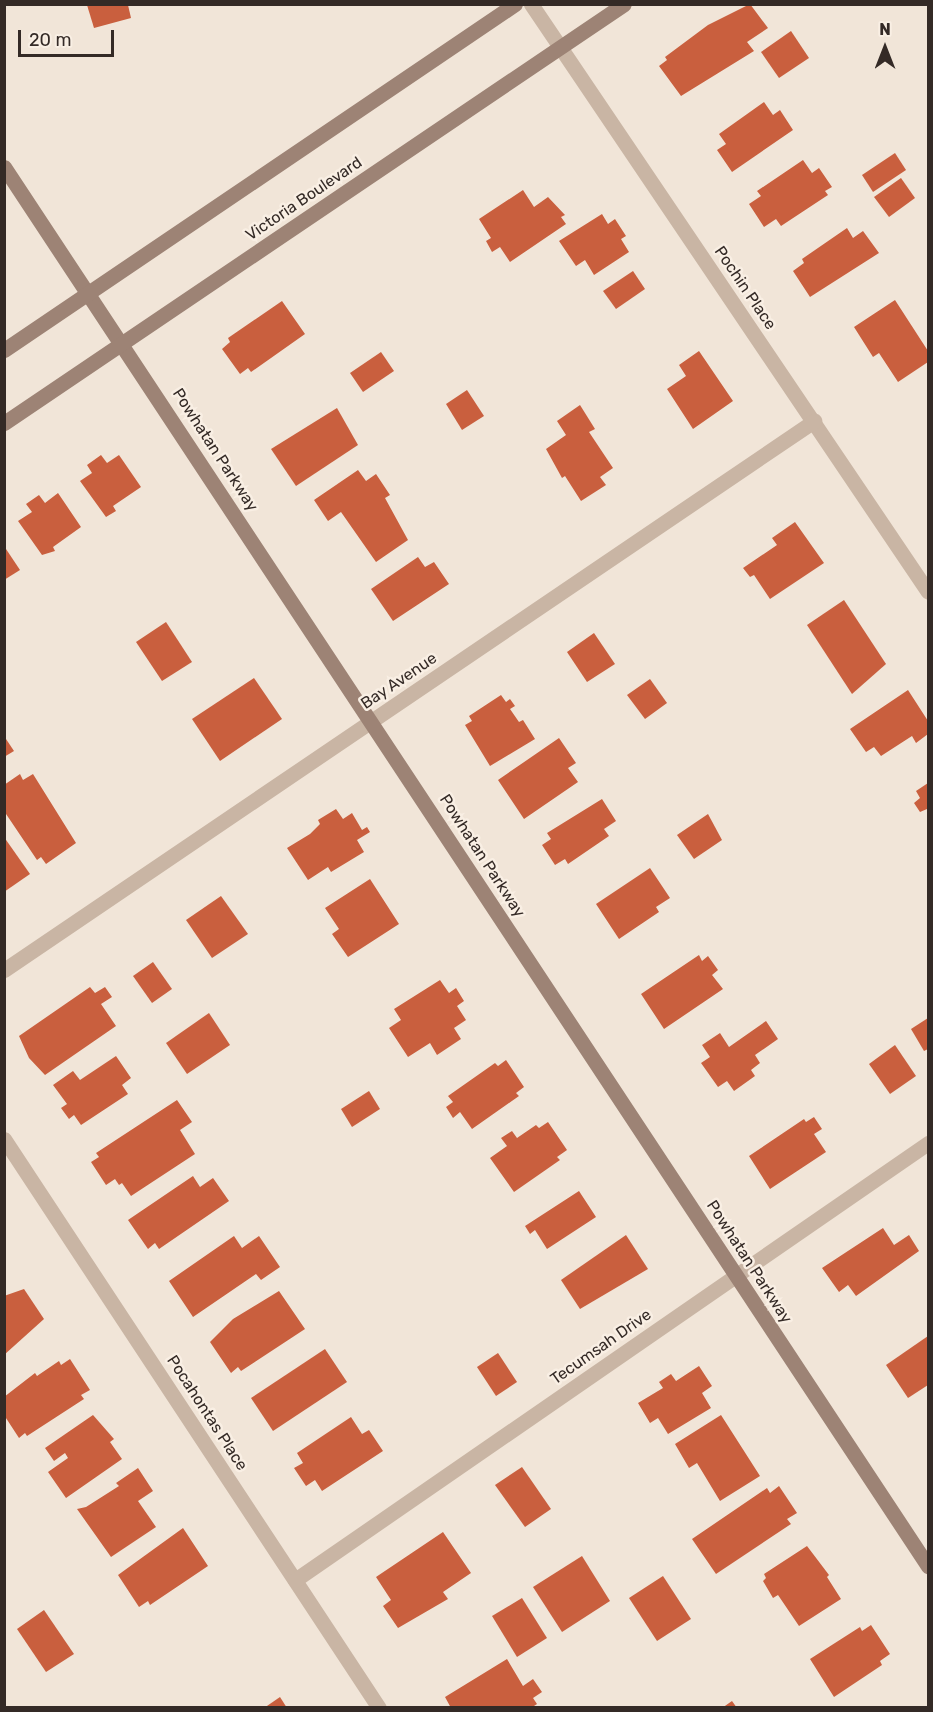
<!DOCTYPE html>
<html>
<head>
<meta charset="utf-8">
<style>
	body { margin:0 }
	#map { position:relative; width:933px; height:1712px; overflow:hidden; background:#f1e5d8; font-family:Rubik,sans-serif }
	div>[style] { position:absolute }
	.building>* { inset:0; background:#c95f3e }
	.minor>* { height:15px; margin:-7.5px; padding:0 7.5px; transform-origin:7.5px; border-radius:7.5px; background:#c9b5a4 }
	.secondary>* { height:15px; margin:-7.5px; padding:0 7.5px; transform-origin:7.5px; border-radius:7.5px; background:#9d8375 }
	span { translate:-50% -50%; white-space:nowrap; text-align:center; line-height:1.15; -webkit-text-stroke:5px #f9efe4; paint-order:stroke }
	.street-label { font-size:16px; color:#342a26 }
	.frame { position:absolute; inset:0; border:6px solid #342a26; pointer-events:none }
	.north { position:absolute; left:855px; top:18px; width:60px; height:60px; -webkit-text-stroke:4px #f9efe4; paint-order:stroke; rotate:0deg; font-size:16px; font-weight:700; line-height:24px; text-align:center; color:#342a26 }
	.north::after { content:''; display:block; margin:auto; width:21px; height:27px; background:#342a26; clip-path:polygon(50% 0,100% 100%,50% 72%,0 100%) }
	.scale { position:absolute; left:18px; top:30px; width:96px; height:27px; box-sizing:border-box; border:3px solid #342a26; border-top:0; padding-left:8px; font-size:18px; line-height:21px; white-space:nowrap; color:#342a26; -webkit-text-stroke:4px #f9efe4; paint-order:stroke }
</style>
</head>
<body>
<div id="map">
	<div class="building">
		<div style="clip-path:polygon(750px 4px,768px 28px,747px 42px,754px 51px,681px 96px,659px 66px,667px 60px,665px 57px,708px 25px)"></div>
		<div style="clip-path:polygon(87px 5px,128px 5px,131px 18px,94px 28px)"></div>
		<div style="clip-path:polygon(791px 31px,809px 58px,779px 78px,761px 52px)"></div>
		<div style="clip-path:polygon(764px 102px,773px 115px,780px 110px,793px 130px,732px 172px,717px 150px,726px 144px,719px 134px)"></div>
		<div style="clip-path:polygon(895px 153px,906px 170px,873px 192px,862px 175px)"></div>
		<div style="clip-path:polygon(803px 160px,812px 173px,819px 168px,832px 187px,825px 191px,828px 195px,781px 226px,776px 219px,764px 227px,749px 204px,761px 196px,757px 191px)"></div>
		<div style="clip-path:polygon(901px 178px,915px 198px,889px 217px,874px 197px)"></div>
		<div style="clip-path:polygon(523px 190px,534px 207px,548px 197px,565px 215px,561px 217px,566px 224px,510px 262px,500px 247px,492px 252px,486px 241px,491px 238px,479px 219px)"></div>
		<div style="clip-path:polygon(602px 214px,608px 224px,615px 219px,626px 236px,621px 239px,629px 252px,594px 275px,585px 260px,576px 266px,559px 241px)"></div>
		<div style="clip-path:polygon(847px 228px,853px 238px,863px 231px,879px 253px,810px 297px,793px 271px,804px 263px,802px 259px)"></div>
		<div style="clip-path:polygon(633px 271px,645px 289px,616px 309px,603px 291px)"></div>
		<div style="clip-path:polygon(895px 300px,928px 351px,928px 362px,898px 382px,879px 353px,873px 357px,854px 327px)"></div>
		<div style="clip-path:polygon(282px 301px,305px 334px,251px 372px,248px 368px,240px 374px,222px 349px,230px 342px,228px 338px)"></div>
		<div style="clip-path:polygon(699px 351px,733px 401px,693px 429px,667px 389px,686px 376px,679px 365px)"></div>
		<div style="clip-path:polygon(381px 352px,394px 371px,363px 392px,350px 373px)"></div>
		<div style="clip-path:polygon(467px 390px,484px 416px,462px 430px,446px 404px)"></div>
		<div style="clip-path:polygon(580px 405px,595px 429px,589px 432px,613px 468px,600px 477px,606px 485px,581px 501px,565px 476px,562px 478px,546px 449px,566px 435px,557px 421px)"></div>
		<div style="clip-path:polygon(337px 408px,358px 445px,296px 486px,271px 449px)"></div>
		<div style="clip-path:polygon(101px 455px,107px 463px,119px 455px,141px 487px,113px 506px,116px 511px,106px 517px,80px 481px,92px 473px,87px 465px)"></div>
		<div style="clip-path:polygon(358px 470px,366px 481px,376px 474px,390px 495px,385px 498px,408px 540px,376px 562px,341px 512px,328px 521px,314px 500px)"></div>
		<div style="clip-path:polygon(58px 493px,81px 527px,53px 547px,55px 551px,42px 555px,18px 521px,32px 512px,26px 504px,39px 495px,45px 503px)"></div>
		<div style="clip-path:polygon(795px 522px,824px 563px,770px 599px,754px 575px,750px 577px,743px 568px,777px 545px,772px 538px)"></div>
		<div style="clip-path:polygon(4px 546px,20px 570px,4px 580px)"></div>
		<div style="clip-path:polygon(418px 557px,425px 567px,434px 562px,449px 584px,393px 621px,371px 589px)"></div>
		<div style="clip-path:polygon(844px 600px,886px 664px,852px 694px,807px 625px)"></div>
		<div style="clip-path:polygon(166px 622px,192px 662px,162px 681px,136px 642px)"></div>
		<div style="clip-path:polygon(594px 633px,615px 664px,587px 682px,567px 652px)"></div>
		<div style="clip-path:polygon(254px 678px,282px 719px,220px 761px,192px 719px)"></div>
		<div style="clip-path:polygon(650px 679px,667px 703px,645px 719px,627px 695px)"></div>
		<div style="clip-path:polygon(908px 690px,928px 721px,928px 734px,916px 743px,912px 736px,881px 756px,874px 747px,866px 752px,850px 729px)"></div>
		<div style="clip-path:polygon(501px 695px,506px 702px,510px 699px,515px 706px,510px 709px,519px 722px,523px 720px,535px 739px,490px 766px,465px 725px,472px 721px,469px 716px)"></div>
		<div style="clip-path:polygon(4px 736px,14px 751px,4px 757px)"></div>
		<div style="clip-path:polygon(559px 738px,576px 763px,568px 768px,578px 782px,524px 819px,498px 780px)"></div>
		<div style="clip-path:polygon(20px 774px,23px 780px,33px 774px,76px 843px,46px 864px,41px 857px,37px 860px,4px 811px,4px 785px)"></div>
		<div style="clip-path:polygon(928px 783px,928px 812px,927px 809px,920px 812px,914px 803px,920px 798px,916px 791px)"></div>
		<div style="clip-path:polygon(602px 799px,616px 821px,604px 829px,609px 836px,568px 864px,565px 859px,555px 865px,542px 845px,551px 839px,547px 833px)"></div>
		<div style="clip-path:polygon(336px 809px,343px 819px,352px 813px,362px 830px,367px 827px,370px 832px,357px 840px,364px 852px,331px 872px,328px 867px,308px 880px,287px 848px,310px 834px,320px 824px,318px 820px)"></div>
		<div style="clip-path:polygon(708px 814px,722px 840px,694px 859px,677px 835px)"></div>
		<div style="clip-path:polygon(4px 837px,30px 874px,4px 892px)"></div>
		<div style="clip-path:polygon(650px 868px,670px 898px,656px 907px,659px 912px,619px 939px,596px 904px)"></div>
		<div style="clip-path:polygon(370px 879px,399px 924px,348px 957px,332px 934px,339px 929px,325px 908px)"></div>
		<div style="clip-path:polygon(221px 896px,248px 934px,212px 958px,186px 920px)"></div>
		<div style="clip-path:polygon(699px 955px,702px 961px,708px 956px,718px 970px,712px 975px,723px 989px,664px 1029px,641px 994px)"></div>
		<div style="clip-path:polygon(153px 962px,172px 989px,152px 1003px,133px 976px)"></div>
		<div style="clip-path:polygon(440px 980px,449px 993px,456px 988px,464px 1001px,457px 1006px,466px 1020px,454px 1028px,461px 1039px,437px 1055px,430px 1043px,408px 1057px,389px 1028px,401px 1020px,394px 1009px)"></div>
		<div style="clip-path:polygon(90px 987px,95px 993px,105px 987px,112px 997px,101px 1004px,116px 1026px,45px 1075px,29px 1058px,19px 1036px)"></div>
		<div style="clip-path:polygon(209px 1013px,230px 1045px,187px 1074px,166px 1043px)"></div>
		<div style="clip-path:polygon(928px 1018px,928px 1049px,924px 1051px,911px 1029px)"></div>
		<div style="clip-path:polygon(766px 1021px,778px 1039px,755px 1055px,760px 1063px,751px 1070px,755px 1076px,734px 1091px,727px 1081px,718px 1087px,701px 1063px,710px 1057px,702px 1045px,720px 1033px,729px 1047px)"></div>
		<div style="clip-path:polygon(895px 1045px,916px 1076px,890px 1094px,869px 1064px)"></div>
		<div style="clip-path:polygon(116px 1056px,131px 1078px,122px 1085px,128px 1094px,81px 1125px,74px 1115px,69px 1119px,61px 1108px,67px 1104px,53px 1085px,73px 1071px,80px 1080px)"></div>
		<div style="clip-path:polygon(506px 1060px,524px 1087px,516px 1093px,519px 1096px,472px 1129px,460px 1112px,453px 1118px,446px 1107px,453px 1102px,448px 1096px,495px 1063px,498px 1066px)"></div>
		<div style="clip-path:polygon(369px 1091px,380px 1109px,352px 1127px,341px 1109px)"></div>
		<div style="clip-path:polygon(177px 1100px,192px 1122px,180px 1130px,195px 1154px,131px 1196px,122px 1183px,119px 1185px,115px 1179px,106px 1185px,91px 1162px,99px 1157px,96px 1153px)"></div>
		<div style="clip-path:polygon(814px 1117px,822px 1129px,814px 1134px,826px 1152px,770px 1189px,749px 1156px,804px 1119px,806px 1122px)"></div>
		<div style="clip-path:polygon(548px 1122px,567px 1150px,557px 1157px,560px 1160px,514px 1192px,490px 1158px,507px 1146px,501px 1138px,512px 1131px,517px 1138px,536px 1125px,539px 1128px)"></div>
		<div style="clip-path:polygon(193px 1176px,200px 1187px,213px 1178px,229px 1201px,159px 1249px,155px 1243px,148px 1249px,128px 1220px)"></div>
		<div style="clip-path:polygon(579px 1191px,596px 1217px,547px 1249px,535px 1230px,530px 1234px,525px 1226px)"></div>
		<div style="clip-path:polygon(883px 1228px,894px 1245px,909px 1235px,919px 1251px,856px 1296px,848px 1285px,839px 1292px,822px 1268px)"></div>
		<div style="clip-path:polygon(626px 1235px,648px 1269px,580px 1309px,561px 1280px)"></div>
		<div style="clip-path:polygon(234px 1236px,242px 1248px,259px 1236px,280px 1267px,261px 1280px,256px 1274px,193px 1317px,169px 1281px)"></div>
		<div style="clip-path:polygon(24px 1289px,44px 1319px,4px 1355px,4px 1296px)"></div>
		<div style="clip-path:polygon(279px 1291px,305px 1329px,241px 1371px,238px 1367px,231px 1373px,210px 1342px,233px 1319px)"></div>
		<div style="clip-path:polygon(928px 1336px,928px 1385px,908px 1398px,886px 1365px)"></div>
		<div style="clip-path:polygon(325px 1349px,347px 1382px,273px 1431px,251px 1398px)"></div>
		<div style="clip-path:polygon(498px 1353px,517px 1382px,496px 1396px,477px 1367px)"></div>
		<div style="clip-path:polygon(70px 1359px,90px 1390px,81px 1395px,84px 1399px,27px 1436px,25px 1433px,19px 1438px,4px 1415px,4px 1397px,35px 1373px,37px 1376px,59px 1361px,61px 1365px)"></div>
		<div style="clip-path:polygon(699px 1366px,712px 1386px,702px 1393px,711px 1408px,668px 1434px,658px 1418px,650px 1423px,638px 1403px,663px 1388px,659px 1382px,671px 1374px,676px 1381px)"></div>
		<div style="clip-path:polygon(93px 1415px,114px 1439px,110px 1442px,122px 1459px,66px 1498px,48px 1472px,68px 1458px,65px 1453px,54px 1461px,45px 1448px)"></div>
		<div style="clip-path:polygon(721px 1415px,760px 1476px,720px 1501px,697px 1463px,689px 1468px,675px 1444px)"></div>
		<div style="clip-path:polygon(351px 1417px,362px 1434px,369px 1430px,383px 1451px,322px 1491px,315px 1480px,306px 1486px,294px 1468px,303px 1463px,297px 1453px)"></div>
		<div style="clip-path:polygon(522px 1467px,551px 1509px,525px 1527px,495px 1485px)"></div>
		<div style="clip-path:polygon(138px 1468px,153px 1491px,138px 1501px,156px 1527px,111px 1557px,77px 1509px,86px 1507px,119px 1486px,116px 1483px)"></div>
		<div style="clip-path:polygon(779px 1486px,797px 1513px,787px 1519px,791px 1524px,716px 1574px,692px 1539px,767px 1488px,770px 1493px)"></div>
		<div style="clip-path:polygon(183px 1528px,208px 1566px,150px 1605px,148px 1601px,139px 1607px,118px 1575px)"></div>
		<div style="clip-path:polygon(443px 1532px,471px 1573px,443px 1592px,448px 1599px,398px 1628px,383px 1606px,391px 1600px,376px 1577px)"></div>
		<div style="clip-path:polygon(807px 1546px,829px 1575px,827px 1577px,841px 1599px,799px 1626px,778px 1595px,773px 1598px,763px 1581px,766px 1578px,764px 1574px)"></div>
		<div style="clip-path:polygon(582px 1556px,610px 1601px,562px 1632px,533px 1587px)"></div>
		<div style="clip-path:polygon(663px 1576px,691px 1619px,657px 1641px,629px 1598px)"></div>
		<div style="clip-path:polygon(522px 1598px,547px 1638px,517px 1657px,492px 1616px)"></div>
		<div style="clip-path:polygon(44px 1610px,74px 1654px,46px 1672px,17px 1629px)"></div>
		<div style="clip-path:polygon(871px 1625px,890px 1654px,880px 1661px,882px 1665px,834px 1697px,810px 1659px,860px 1627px,862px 1631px)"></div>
		<div style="clip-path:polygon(507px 1659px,523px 1686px,533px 1679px,542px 1692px,533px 1698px,537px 1704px,531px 1708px,451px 1708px,445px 1697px)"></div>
		<div style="clip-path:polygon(280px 1697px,287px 1708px,264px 1708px)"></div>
		<div style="clip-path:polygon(732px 1701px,737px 1708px,722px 1708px)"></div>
	</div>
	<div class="minor">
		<div style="left:531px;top:4px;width:709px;rotate:55.97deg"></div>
		<div style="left:4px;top:970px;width:979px;rotate:-34.13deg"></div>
		<div style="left:4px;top:1139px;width:681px;rotate:56.61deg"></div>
		<div style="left:295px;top:1580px;width:769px;rotate:-34.62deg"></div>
	</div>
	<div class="secondary">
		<div style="left:4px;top:167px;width:1677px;rotate:56.56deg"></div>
		<div style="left:4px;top:350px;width:617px;rotate:-34.1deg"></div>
		<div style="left:4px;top:423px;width:748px;rotate:-34.05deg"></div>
	</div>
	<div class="street-label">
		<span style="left:304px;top:199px;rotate:-34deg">Victoria Boulevard</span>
		<span style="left:745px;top:288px;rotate:56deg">Pochin Place</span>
		<span style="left:215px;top:450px;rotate:57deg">Powhatan Parkway</span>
		<span style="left:399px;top:681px;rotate:-34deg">Bay Avenue</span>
		<span style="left:482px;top:856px;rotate:57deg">Powhatan Parkway</span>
		<span style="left:749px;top:1262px;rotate:57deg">Powhatan Parkway</span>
		<span style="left:601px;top:1347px;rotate:-35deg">Tecumsah Drive</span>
		<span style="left:207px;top:1413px;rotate:57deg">Pocahontas Place</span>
	</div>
	<div class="frame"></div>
	<div class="north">N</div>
	<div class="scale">20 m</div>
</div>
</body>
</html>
